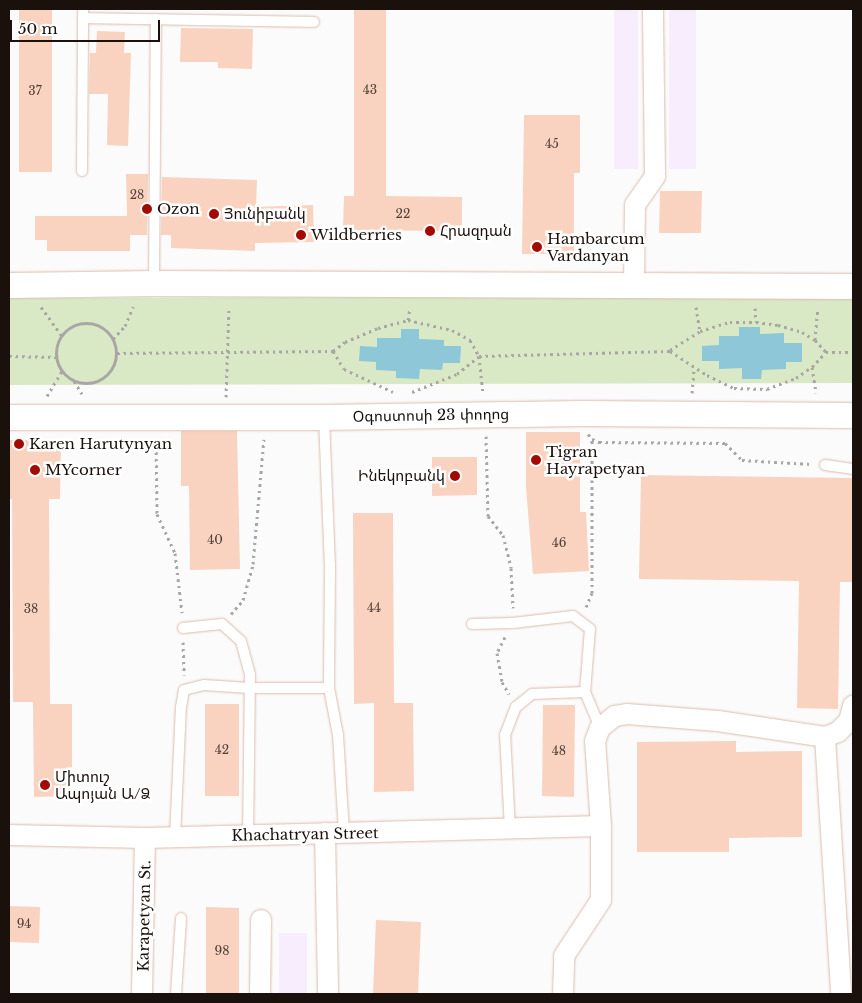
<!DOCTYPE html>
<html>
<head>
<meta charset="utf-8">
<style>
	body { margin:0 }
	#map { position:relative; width:862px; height:1003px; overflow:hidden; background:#fbfbfb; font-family:"Libre Baskerville","Noto Sans Armenian",serif }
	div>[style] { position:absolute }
	.industrial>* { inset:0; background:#f8edfd }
	.green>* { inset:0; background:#d9e9c6 }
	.water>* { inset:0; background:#8ec7d7 }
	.building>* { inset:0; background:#f9d2c0 }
	.path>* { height:3px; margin-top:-1.5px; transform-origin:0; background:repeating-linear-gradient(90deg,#aaa6a4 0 2.5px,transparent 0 6.5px) }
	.path>.ring { margin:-1.5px; padding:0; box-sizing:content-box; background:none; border:3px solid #aaa6a4; border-radius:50% }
	.roads { filter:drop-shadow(0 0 1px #dbbcad) drop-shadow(0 0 1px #dbbcad) }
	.service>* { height:10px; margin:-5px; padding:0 5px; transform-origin:5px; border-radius:5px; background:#fff }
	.minor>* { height:20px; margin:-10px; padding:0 10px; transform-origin:10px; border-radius:10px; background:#fff }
	.tertiary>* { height:25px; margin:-12.5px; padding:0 12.5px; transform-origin:12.5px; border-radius:12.5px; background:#fff }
	.dots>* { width:14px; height:14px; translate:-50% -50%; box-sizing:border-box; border:2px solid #fff; border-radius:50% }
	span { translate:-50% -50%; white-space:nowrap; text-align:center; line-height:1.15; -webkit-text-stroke:5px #fff; paint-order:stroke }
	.number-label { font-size:12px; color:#524139 }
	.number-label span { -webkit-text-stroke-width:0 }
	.poi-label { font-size:15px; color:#1b110c }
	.left { translate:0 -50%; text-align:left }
	.right { translate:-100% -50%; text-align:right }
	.street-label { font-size:15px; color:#1b110c }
	.frame { position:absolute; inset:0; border:10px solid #1b110c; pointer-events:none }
	.scale { position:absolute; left:10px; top:20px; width:150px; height:22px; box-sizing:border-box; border:2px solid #1b110c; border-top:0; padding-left:6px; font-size:15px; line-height:18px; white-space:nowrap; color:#1b110c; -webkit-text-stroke:4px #fff; paint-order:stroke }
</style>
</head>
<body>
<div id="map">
	<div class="industrial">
		<div style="clip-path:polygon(614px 9px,638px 9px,638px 169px,614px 169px)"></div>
		<div style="clip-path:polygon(669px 9px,696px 9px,696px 169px,669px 169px)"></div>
		<div style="clip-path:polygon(279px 933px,307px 933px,307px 994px,279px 994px)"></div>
	</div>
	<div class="green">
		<div style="clip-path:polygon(853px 296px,853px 383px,9px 385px,9px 298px)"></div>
	</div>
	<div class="water">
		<div style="clip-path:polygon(739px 327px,760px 327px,760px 334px,784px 333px,784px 343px,802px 343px,802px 362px,786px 362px,786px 369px,762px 370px,761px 379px,742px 379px,742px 368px,719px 369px,719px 361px,702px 361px,702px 346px,719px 345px,719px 336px,739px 336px)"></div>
		<div style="clip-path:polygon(401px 329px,419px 329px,419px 339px,444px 340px,444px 346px,461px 346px,460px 363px,443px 363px,442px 370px,420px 369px,419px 379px,396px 378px,396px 371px,376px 370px,376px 362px,359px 361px,360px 346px,377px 347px,377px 338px,401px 338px)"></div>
	</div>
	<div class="building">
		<div style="clip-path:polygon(19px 9px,52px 9px,52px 172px,19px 172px)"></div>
		<div style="clip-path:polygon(354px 9px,386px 9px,386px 196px,462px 197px,462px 231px,343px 230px,344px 196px,354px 196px)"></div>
		<div style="clip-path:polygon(181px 28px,253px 29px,252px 69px,218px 68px,218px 62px,180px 62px)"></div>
		<div style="clip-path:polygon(97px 31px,125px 32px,124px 53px,131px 53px,128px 146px,107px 145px,108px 94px,89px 94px,90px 53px,96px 53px)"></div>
		<div style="clip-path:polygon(524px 115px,580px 115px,580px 173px,574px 173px,574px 254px,522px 254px)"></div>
		<div style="clip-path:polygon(126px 174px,148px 174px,147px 235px,130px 235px,130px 251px,47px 251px,47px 240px,35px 240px,35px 216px,127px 216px)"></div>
		<div style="clip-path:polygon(162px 177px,257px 180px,256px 207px,313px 205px,314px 242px,255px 243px,255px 251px,171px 248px,171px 235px,161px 235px)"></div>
		<div style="clip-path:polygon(660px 191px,702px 191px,701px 233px,659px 233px)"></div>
		<div style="clip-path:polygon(181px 431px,237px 431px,240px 569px,190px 570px,189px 486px,181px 486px)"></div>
		<div style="clip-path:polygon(526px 432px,580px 432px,580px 512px,586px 512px,589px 571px,533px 574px,526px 487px)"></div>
		<div style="clip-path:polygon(9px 440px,61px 440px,60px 499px,49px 499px,50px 704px,72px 704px,72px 796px,34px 797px,33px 702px,13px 702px,12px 499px,9px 499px)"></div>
		<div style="clip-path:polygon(432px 457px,477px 457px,477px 495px,432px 496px)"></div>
		<div style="clip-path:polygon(641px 475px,853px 478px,853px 582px,840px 582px,838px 709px,797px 708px,799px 581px,639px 579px)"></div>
		<div style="clip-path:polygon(353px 513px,393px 513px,394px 703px,413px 703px,414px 791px,374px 792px,374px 703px,354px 704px)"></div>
		<div style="clip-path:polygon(205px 704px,239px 704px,239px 796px,205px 796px)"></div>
		<div style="clip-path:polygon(543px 705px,575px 705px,574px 797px,542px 796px)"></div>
		<div style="clip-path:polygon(736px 741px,736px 752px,802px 751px,802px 837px,729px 838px,729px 852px,637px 852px,637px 742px)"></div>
		<div style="clip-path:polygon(9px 906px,40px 907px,39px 943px,9px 942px)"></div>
		<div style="clip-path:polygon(206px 907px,239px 908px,239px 994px,206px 994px)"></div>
		<div style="clip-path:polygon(376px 920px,421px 922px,418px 994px,373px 994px)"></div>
	</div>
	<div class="path">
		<div style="left:41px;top:307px;width:36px;rotate:54deg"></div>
		<div style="left:696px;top:307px;width:24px;rotate:81deg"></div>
		<div style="left:755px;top:308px;width:14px;rotate:86deg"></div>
		<div style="left:408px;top:320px;width:12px;rotate:-81deg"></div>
		<div class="ring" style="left:56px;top:323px;width:57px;height:57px"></div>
		<div style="left:113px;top:339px;width:18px;rotate:-47deg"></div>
		<div style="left:125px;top:326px;width:21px;rotate:-67deg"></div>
		<div style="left:815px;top:340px;width:32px;rotate:-85deg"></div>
		<div style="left:670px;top:350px;width:36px;rotate:-32deg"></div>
		<div style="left:700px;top:331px;width:31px;rotate:-17deg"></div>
		<div style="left:730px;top:322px;width:26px"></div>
		<div style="left:756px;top:322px;width:22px;rotate:8deg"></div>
		<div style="left:778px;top:325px;width:25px;rotate:16deg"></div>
		<div style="left:802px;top:332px;width:15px;rotate:32deg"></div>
		<div style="left:815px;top:340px;width:16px;rotate:47deg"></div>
		<div style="left:333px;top:351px;width:15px;rotate:-37deg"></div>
		<div style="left:345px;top:342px;width:36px;rotate:-23deg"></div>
		<div style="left:378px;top:328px;width:31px;rotate:-15deg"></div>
		<div style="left:408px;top:320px;width:45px;rotate:12.8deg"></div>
		<div style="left:452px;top:330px;width:21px;rotate:29deg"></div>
		<div style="left:470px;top:340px;width:18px;rotate:61deg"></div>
		<div style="left:479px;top:356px;width:36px;rotate:84deg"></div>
		<div style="left:117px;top:353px;width:216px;rotate:-0.5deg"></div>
		<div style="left:333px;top:351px;width:21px;rotate:59deg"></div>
		<div style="left:344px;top:369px;width:54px;rotate:25.1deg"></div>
		<div style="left:9px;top:356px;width:47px;rotate:1.2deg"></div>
		<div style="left:812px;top:367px;width:26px;rotate:81deg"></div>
		<div style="left:74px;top:381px;width:15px;rotate:58deg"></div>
		<div style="left:412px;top:392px;width:48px;rotate:-21.8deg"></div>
		<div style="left:457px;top:374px;width:28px;rotate:-39deg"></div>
		<div style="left:479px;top:356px;width:191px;rotate:-1.5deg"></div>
		<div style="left:670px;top:351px;width:44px;rotate:33deg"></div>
		<div style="left:707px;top:375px;width:30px;rotate:26deg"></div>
		<div style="left:734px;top:388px;width:33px;rotate:2deg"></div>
		<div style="left:767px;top:389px;width:31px;rotate:-21deg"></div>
		<div style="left:796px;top:378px;width:19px;rotate:-35deg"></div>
		<div style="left:812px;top:367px;width:21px;rotate:-47deg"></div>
		<div style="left:826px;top:352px;width:27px"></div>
		<div style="left:692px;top:393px;width:25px;rotate:-85deg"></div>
		<div style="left:47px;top:396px;width:29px;rotate:-59deg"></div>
		<div style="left:226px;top:397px;width:90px;rotate:-88.1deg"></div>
		<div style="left:588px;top:434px;width:6px;rotate:51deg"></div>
		<div style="left:592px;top:439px;width:8px;rotate:23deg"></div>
		<div style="left:599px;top:442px;width:126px;rotate:0.5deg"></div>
		<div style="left:725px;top:443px;width:24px;rotate:45deg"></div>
		<div style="left:742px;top:460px;width:70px;rotate:3.3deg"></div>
		<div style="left:486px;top:436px;width:80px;rotate:88.6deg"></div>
		<div style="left:488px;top:516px;width:24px;rotate:52deg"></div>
		<div style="left:503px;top:535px;width:34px;rotate:76deg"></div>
		<div style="left:511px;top:568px;width:40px;rotate:87.1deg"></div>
		<div style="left:156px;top:439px;width:75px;rotate:89.2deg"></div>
		<div style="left:157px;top:514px;width:43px;rotate:65.2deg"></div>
		<div style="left:175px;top:553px;width:60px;rotate:83.3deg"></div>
		<div style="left:586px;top:607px;width:15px;rotate:-67deg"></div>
		<div style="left:592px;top:593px;width:153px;rotate:-90deg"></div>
		<div style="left:231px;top:614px;width:18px;rotate:-49deg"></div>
		<div style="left:243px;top:600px;width:37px;rotate:-74deg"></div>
		<div style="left:253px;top:564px;width:125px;rotate:-85deg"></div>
		<div style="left:505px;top:637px;width:18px;rotate:117deg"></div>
		<div style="left:497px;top:653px;width:29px;rotate:80deg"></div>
		<div style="left:502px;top:682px;width:14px;rotate:60deg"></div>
		<div style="left:183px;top:642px;width:33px;rotate:88deg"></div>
	</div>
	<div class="roads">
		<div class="service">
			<div style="left:83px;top:18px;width:231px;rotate:1deg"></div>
			<div style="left:82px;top:171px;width:162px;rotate:-89.6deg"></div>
			<div style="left:154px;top:282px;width:263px;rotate:-89.6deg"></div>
			<div style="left:324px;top:418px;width:148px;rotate:87.7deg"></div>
			<div style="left:330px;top:566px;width:122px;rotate:90.5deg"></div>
			<div style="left:329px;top:688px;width:48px;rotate:79.2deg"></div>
			<div style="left:338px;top:735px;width:98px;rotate:86.5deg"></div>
			<div style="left:825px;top:465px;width:28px;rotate:8deg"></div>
			<div style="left:472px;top:624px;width:41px;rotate:-1.4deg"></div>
			<div style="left:513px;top:623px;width:60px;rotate:-6.7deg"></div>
			<div style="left:573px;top:616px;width:21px;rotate:37deg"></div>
			<div style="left:590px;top:629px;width:63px;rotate:94.5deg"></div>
			<div style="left:585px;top:692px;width:39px;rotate:67deg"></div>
			<div style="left:183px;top:628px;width:39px;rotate:-6deg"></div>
			<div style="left:222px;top:624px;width:25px;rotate:42deg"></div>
			<div style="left:241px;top:641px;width:35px;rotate:75deg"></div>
			<div style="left:250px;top:675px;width:161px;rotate:90.7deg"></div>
			<div style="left:510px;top:829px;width:94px;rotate:-93deg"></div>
			<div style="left:505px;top:735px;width:30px;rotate:-69deg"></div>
			<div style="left:516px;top:707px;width:21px;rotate:-39deg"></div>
			<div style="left:532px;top:694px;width:53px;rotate:-2.2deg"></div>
			<div style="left:175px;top:838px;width:131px;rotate:-87.4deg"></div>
			<div style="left:181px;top:707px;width:17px;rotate:-80deg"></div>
			<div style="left:184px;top:690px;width:21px;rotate:-14deg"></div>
			<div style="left:204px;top:685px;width:45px;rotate:3.8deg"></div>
			<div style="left:249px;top:688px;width:80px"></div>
			<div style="left:176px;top:994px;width:76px;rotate:-86.2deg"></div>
		</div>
		<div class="minor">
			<div style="left:634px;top:285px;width:80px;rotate:-89.3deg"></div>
			<div style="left:635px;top:205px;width:35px;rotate:-55deg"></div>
			<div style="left:655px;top:176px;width:167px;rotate:-90.7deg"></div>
			<div style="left:825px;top:737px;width:256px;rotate:86.4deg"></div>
			<div style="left:325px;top:833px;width:161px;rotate:88.9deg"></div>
			<div style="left:9px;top:835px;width:136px;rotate:1.3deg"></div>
			<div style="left:145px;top:838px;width:456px;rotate:-1.5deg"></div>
			<div style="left:142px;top:994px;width:156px;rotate:-88.9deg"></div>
			<div style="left:260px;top:994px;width:74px;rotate:-89.2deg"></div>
			<div style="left:563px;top:994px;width:38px;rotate:-88deg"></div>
			<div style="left:564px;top:956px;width:67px;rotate:-56.5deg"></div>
			<div style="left:601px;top:900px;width:74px;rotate:-90deg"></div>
			<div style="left:601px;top:826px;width:85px;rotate:-94deg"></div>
			<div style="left:595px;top:741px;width:14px;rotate:-69deg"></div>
			<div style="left:600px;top:728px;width:19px;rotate:-39deg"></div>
			<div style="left:615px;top:716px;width:12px;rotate:-9deg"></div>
			<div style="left:627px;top:714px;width:91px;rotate:4.4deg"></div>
			<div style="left:718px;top:721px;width:108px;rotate:8.5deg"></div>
			<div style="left:825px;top:737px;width:14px;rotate:-21deg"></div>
			<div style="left:838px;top:732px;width:16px;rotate:-45deg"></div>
			<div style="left:849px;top:721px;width:16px;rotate:-75deg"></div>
		</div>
		<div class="tertiary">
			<div style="left:9px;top:285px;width:145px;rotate:-0.8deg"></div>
			<div style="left:154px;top:283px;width:699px;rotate:0.25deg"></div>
			<div style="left:9px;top:417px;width:315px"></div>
			<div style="left:324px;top:417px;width:256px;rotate:-0.9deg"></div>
			<div style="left:580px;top:413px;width:273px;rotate:0.4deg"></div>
		</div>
	</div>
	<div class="dots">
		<div style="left:147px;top:209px;background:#a20a02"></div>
		<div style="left:214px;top:214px;background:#a20a02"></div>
		<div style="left:430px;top:231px;background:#a20a02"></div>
		<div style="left:301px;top:235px;background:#a20a02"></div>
		<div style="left:537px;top:247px;background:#a20a02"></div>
		<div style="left:19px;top:444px;background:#a20a02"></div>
		<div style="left:536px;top:460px;background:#a20a02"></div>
		<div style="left:35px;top:470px;background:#a20a02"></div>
		<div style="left:455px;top:476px;background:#a20a02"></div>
		<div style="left:45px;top:785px;background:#a20a02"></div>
	</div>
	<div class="number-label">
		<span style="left:370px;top:90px">43</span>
		<span style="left:35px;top:91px">37</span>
		<span style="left:552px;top:144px">45</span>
		<span style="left:137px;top:195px">28</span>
		<span style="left:403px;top:214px">22</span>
		<span style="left:215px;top:540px">40</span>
		<span style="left:559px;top:543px">46</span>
		<span style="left:374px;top:608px">44</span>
		<span style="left:31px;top:609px">38</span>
		<span style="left:222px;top:750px">42</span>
		<span style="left:559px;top:751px">48</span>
		<span style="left:24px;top:924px">94</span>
		<span style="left:222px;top:951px">98</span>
	</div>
	<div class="poi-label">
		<span class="left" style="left:157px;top:209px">Ozon</span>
		<span class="left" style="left:224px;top:214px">Յունիբանկ</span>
		<span class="left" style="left:440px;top:231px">Հրազդան</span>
		<span class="left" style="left:311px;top:235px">Wildberries</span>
		<span class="left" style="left:547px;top:247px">Hambarcum<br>Vardanyan</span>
		<span class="left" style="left:29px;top:444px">Karen Harutynyan</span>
		<span class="left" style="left:546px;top:460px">Tigran<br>Hayrapetyan</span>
		<span class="left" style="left:45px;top:470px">MYcorner</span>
		<span class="right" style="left:445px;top:476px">Ինեկոբանկ</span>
		<span class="left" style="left:55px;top:785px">Միտուշ<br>Ապոյան Ա/Ձ</span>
	</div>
	<div class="street-label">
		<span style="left:431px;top:415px;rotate:-1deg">Օգոստոսի 23 փողոց</span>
		<span style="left:305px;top:834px;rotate:-1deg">Khachatryan Street</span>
		<span style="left:144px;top:916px;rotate:-89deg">Karapetyan St.</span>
	</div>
	<div class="frame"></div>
	<div class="scale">50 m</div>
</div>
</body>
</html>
